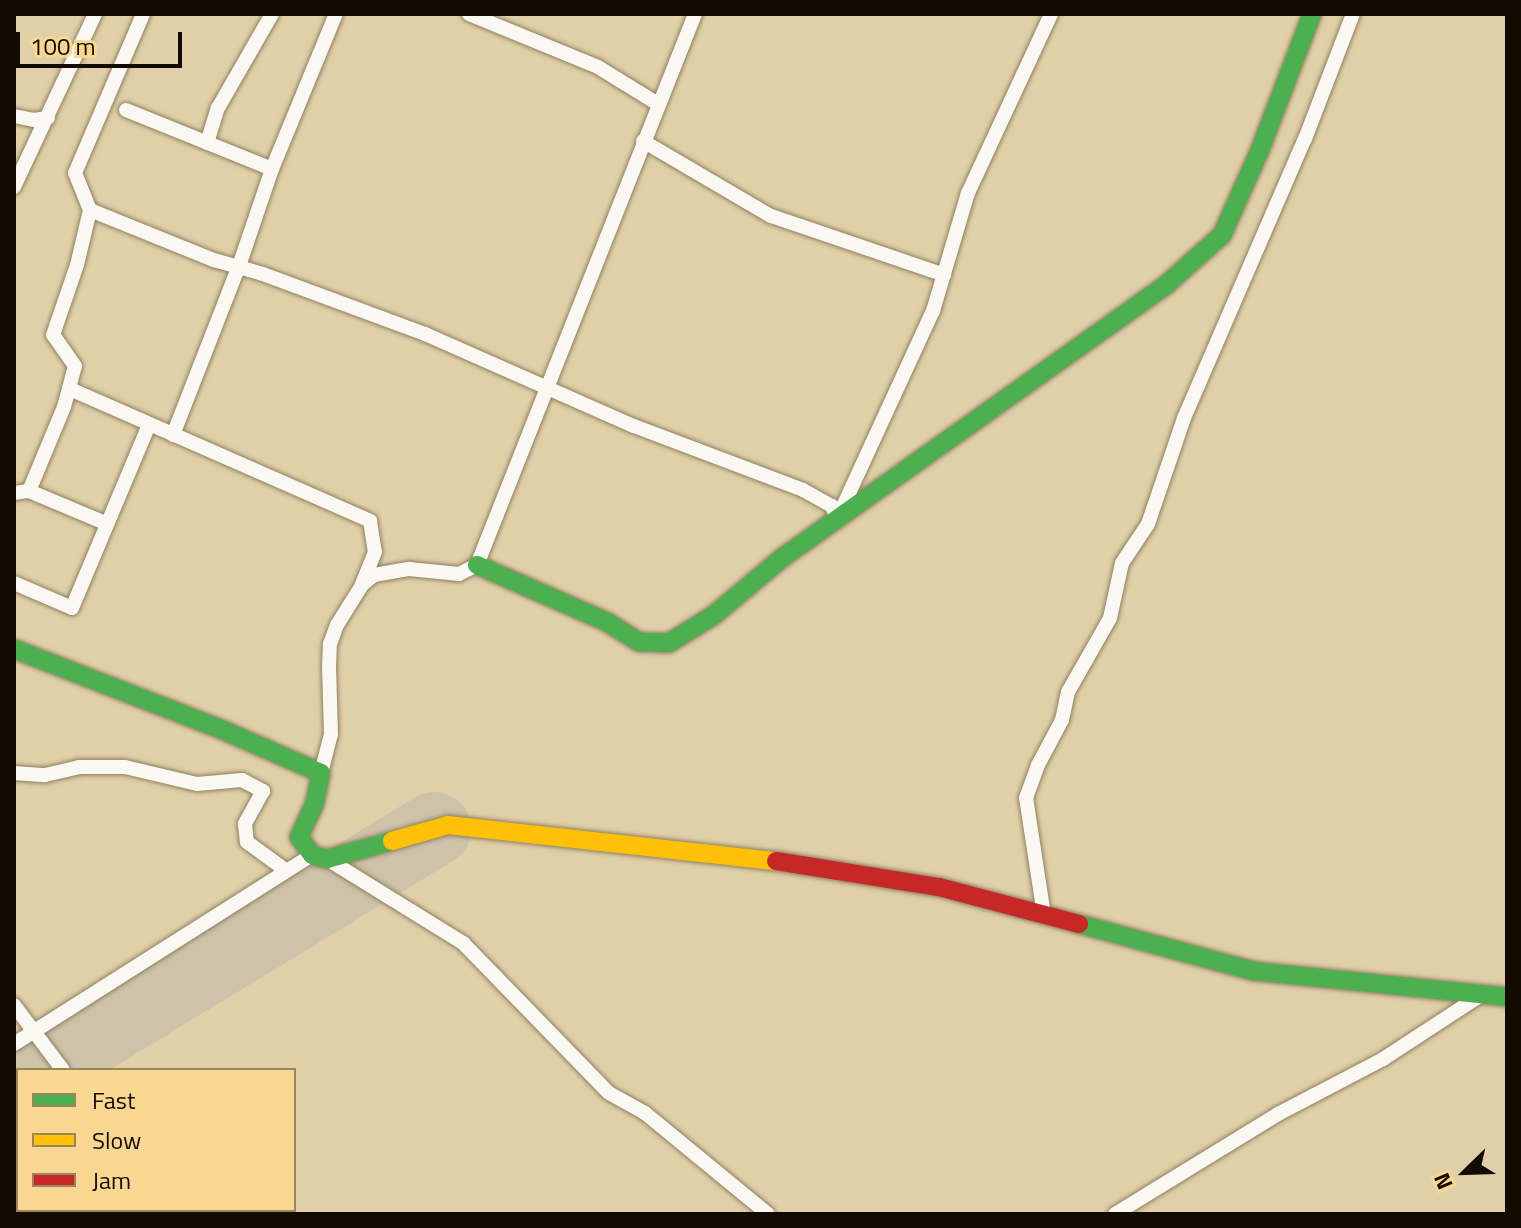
<!DOCTYPE html>
<html>
<head>
<meta charset="utf-8">
<style>
	body { margin:0 }
	#map { position:relative; width:1521px; height:1228px; overflow:hidden; background:#e1cfa9; font-family:"Titillium Web",sans-serif }
	div>[style] { position:absolute }
	.runway>* { height:74px; margin:-37px; padding:0 37px; transform-origin:37px; border-radius:37px; background:#cec2ab }
	.roads { filter:drop-shadow(0 0 2px #8f8160) drop-shadow(0 0 2px #8f8160) }
	.street>* { height:14px; margin:-7px; padding:0 7px; transform-origin:7px; border-radius:7px; background:#faf8f2 }
	.fast>* { height:18px; margin:-9px; padding:0 9px; transform-origin:9px; border-radius:9px; background:#4caf50 }
	.slow>* { height:18px; margin:-9px; padding:0 9px; transform-origin:9px; border-radius:9px; background:#ffc107 }
	.jam>* { height:18px; margin:-9px; padding:0 9px; transform-origin:9px; border-radius:9px; background:#c62828 }
	span { translate:-50% -50%; white-space:nowrap; text-align:center; line-height:1.15; -webkit-text-stroke:8px #f8d792; paint-order:stroke }
	.frame { position:absolute; inset:0; border:16px solid #130a00; pointer-events:none }
	.legend { position:absolute; left:16px; top:1068px; width:280px; height:144px; box-sizing:border-box; background:#f8d792; border:2px solid #9c8558; margin:0; padding:10px 14px; list-style:none; font-size:24px; color:#130a00 }
	.legend li { display:flex; align-items:center; gap:16px; height:40px }
	.legend b { width:40px; border:2px solid #9c8558 }
	.north { position:absolute; left:1425px; top:1132px; width:80px; height:80px; -webkit-text-stroke:6px #f8d792; paint-order:stroke; rotate:247deg; font-size:22px; font-weight:700; line-height:32px; text-align:center; color:#130a00 }
	.north::after { content:''; display:block; margin:auto; width:28px; height:36px; background:#130a00; clip-path:polygon(50% 0,100% 100%,50% 72%,0 100%) }
	.scale { position:absolute; left:16px; top:32px; width:166px; height:36px; box-sizing:border-box; border:4px solid #130a00; border-top:0; padding-left:10px; font-size:24px; line-height:28px; white-space:nowrap; color:#130a00; -webkit-text-stroke:6px #f8d792; paint-order:stroke }
</style>
</head>
<body>
<div id="map">
	<div class="runway">
		<div style="left:38px;top:1070px;width:464px;rotate:-31.3deg"></div>
	</div>
	<div class="roads">
		<div class="street">
			<div style="left:469px;top:14px;width:139px;rotate:22.3deg"></div>
			<div style="left:598px;top:67px;width:70px;rotate:31.7deg"></div>
			<div style="left:126px;top:110px;width:157px;rotate:22deg"></div>
			<div style="left:14px;top:116px;width:20px;rotate:11deg"></div>
			<div style="left:34px;top:120px;width:14px;rotate:-8deg"></div>
			<div style="left:643px;top:141px;width:148px;rotate:30.4deg"></div>
			<div style="left:771px;top:216px;width:183px;rotate:18.8deg"></div>
			<div style="left:207px;top:143px;width:37px;rotate:-73deg"></div>
			<div style="left:218px;top:108px;width:108px;rotate:-60.1deg"></div>
			<div style="left:14px;top:187px;width:191px;rotate:-64.9deg"></div>
			<div style="left:90px;top:210px;width:134px;rotate:22deg"></div>
			<div style="left:214px;top:260px;width:51px;rotate:15.9deg"></div>
			<div style="left:263px;top:274px;width:173px;rotate:20.3deg"></div>
			<div style="left:425px;top:334px;width:228px;rotate:23.8deg"></div>
			<div style="left:634px;top:426px;width:181px;rotate:20.7deg"></div>
			<div style="left:803px;top:490px;width:33px;rotate:29deg"></div>
			<div style="left:832px;top:506px;width:14px;rotate:69deg"></div>
			<div style="left:70px;top:389px;width:328px;rotate:23.7deg"></div>
			<div style="left:370px;top:521px;width:31px;rotate:81deg"></div>
			<div style="left:375px;top:552px;width:35px;rotate:112deg"></div>
			<div style="left:173px;top:435px;width:181px;rotate:-68.7deg"></div>
			<div style="left:239px;top:266px;width:102px;rotate:-71.2deg"></div>
			<div style="left:272px;top:169px;width:168px;rotate:-67.6deg"></div>
			<div style="left:29px;top:491px;width:91px;rotate:-67.4deg"></div>
			<div style="left:64px;top:407px;width:42px;rotate:-75deg"></div>
			<div style="left:75px;top:366px;width:38px;rotate:-125deg"></div>
			<div style="left:53px;top:335px;width:74px;rotate:-71.1deg"></div>
			<div style="left:77px;top:265px;width:57px;rotate:-76.7deg"></div>
			<div style="left:90px;top:210px;width:40px;rotate:-112deg"></div>
			<div style="left:75px;top:173px;width:173px;rotate:-66.8deg"></div>
			<div style="left:14px;top:493px;width:15px;rotate:-8deg"></div>
			<div style="left:29px;top:491px;width:82px;rotate:22.8deg"></div>
			<div style="left:839px;top:515px;width:225px;rotate:-65.3deg"></div>
			<div style="left:933px;top:311px;width:123px;rotate:-73.5deg"></div>
			<div style="left:968px;top:193px;width:197px;rotate:-65.1deg"></div>
			<div style="left:14px;top:583px;width:63px;rotate:23.3deg"></div>
			<div style="left:72px;top:608px;width:199px;rotate:-67.2deg"></div>
			<div style="left:14px;top:773px;width:31px;rotate:4deg"></div>
			<div style="left:45px;top:775px;width:35px;rotate:-13deg"></div>
			<div style="left:79px;top:767px;width:46px"></div>
			<div style="left:125px;top:767px;width:74px;rotate:13.3deg"></div>
			<div style="left:197px;top:784px;width:45px;rotate:-5.1deg"></div>
			<div style="left:242px;top:780px;width:24px;rotate:28deg"></div>
			<div style="left:263px;top:791px;width:38px;rotate:119deg"></div>
			<div style="left:245px;top:824px;width:18px;rotate:84deg"></div>
			<div style="left:247px;top:842px;width:46px;rotate:36.1deg"></div>
			<div style="left:321px;top:773px;width:40px;rotate:-75.6deg"></div>
			<div style="left:331px;top:734px;width:66px;rotate:-91.7deg"></div>
			<div style="left:329px;top:668px;width:24px;rotate:-88deg"></div>
			<div style="left:330px;top:644px;width:20px;rotate:-70deg"></div>
			<div style="left:337px;top:625px;width:47px;rotate:-58deg"></div>
			<div style="left:362px;top:585px;width:16px;rotate:-40deg"></div>
			<div style="left:374px;top:575px;width:36px;rotate:-10deg"></div>
			<div style="left:409px;top:569px;width:50px;rotate:5.7deg"></div>
			<div style="left:459px;top:574px;width:20px;rotate:-27deg"></div>
			<div style="left:477px;top:565px;width:593px;rotate:-68.41deg"></div>
			<div style="left:327px;top:859px;width:160px;rotate:31.7deg"></div>
			<div style="left:463px;top:943px;width:209px;rotate:45.8deg"></div>
			<div style="left:609px;top:1093px;width:41px;rotate:29.1deg"></div>
			<div style="left:645px;top:1113px;width:159px;rotate:39.4deg"></div>
			<div style="left:1044px;top:915px;width:118px;rotate:-98.7deg"></div>
			<div style="left:1026px;top:798px;width:35px;rotate:-70deg"></div>
			<div style="left:1038px;top:765px;width:51px;rotate:-61.9deg"></div>
			<div style="left:1062px;top:720px;width:29px;rotate:-78deg"></div>
			<div style="left:1068px;top:692px;width:85px;rotate:-60.4deg"></div>
			<div style="left:1110px;top:618px;width:56px;rotate:-77.7deg"></div>
			<div style="left:1122px;top:563px;width:47px;rotate:-56.3deg"></div>
			<div style="left:1148px;top:524px;width:112px;rotate:-71.2deg"></div>
			<div style="left:1184px;top:418px;width:304px;rotate:-66.6deg"></div>
			<div style="left:1305px;top:139px;width:134px;rotate:-69deg"></div>
			<div style="left:14px;top:1005px;width:81px;rotate:53deg"></div>
			<div style="left:14px;top:1044px;width:353px;rotate:-32.4deg"></div>
			<div style="left:1115px;top:1214px;width:191px;rotate:-31.5deg"></div>
			<div style="left:1278px;top:1114px;width:119px;rotate:-27.6deg"></div>
			<div style="left:1383px;top:1059px;width:113px;rotate:-33.1deg"></div>
		</div>
		<div class="fast">
			<div style="left:477px;top:565px;width:142px;rotate:23.7deg"></div>
			<div style="left:607px;top:622px;width:38px;rotate:32deg"></div>
			<div style="left:639px;top:642px;width:30px;rotate:2deg"></div>
			<div style="left:669px;top:643px;width:53px;rotate:-31.9deg"></div>
			<div style="left:714px;top:615px;width:89px;rotate:-40deg"></div>
			<div style="left:782px;top:558px;width:471px;rotate:-35.4deg"></div>
			<div style="left:1166px;top:285px;width:75px;rotate:-41.8deg"></div>
			<div style="left:1222px;top:235px;width:93px;rotate:-65.9deg"></div>
			<div style="left:1260px;top:150px;width:146px;rotate:-69.1deg"></div>
			<div style="left:14px;top:649px;width:219px;rotate:21.2deg"></div>
			<div style="left:218px;top:728px;width:112px;rotate:23.6deg"></div>
			<div style="left:321px;top:773px;width:33px;rotate:102deg"></div>
			<div style="left:314px;top:805px;width:35px;rotate:115deg"></div>
			<div style="left:299px;top:837px;width:22px;rotate:54deg"></div>
			<div style="left:312px;top:855px;width:16px;rotate:15deg"></div>
			<div style="left:327px;top:859px;width:67px;rotate:-15.5deg"></div>
			<div style="left:1079px;top:924px;width:180px;rotate:15.1deg"></div>
			<div style="left:1253px;top:971px;width:255px;rotate:5.8deg"></div>
		</div>
		<div class="slow">
			<div style="left:392px;top:841px;width:58px;rotate:-15.9deg"></div>
			<div style="left:448px;top:825px;width:330px;rotate:6.3deg"></div>
		</div>
		<div class="jam">
			<div style="left:776px;top:861px;width:165px;rotate:9.1deg"></div>
			<div style="left:939px;top:887px;width:145px;rotate:14.8deg"></div>
		</div>
	</div>
	<div class="frame"></div>
	<ul class="legend">
	<li><b style="height:10px;background:#4caf50"></b>Fast</li>
	<li><b style="height:10px;background:#ffc107"></b>Slow</li>
	<li><b style="height:10px;background:#c62828"></b>Jam</li>
	</ul>
	<div class="north">N</div>
	<div class="scale">100 m</div>
</div>
</body>
</html>
